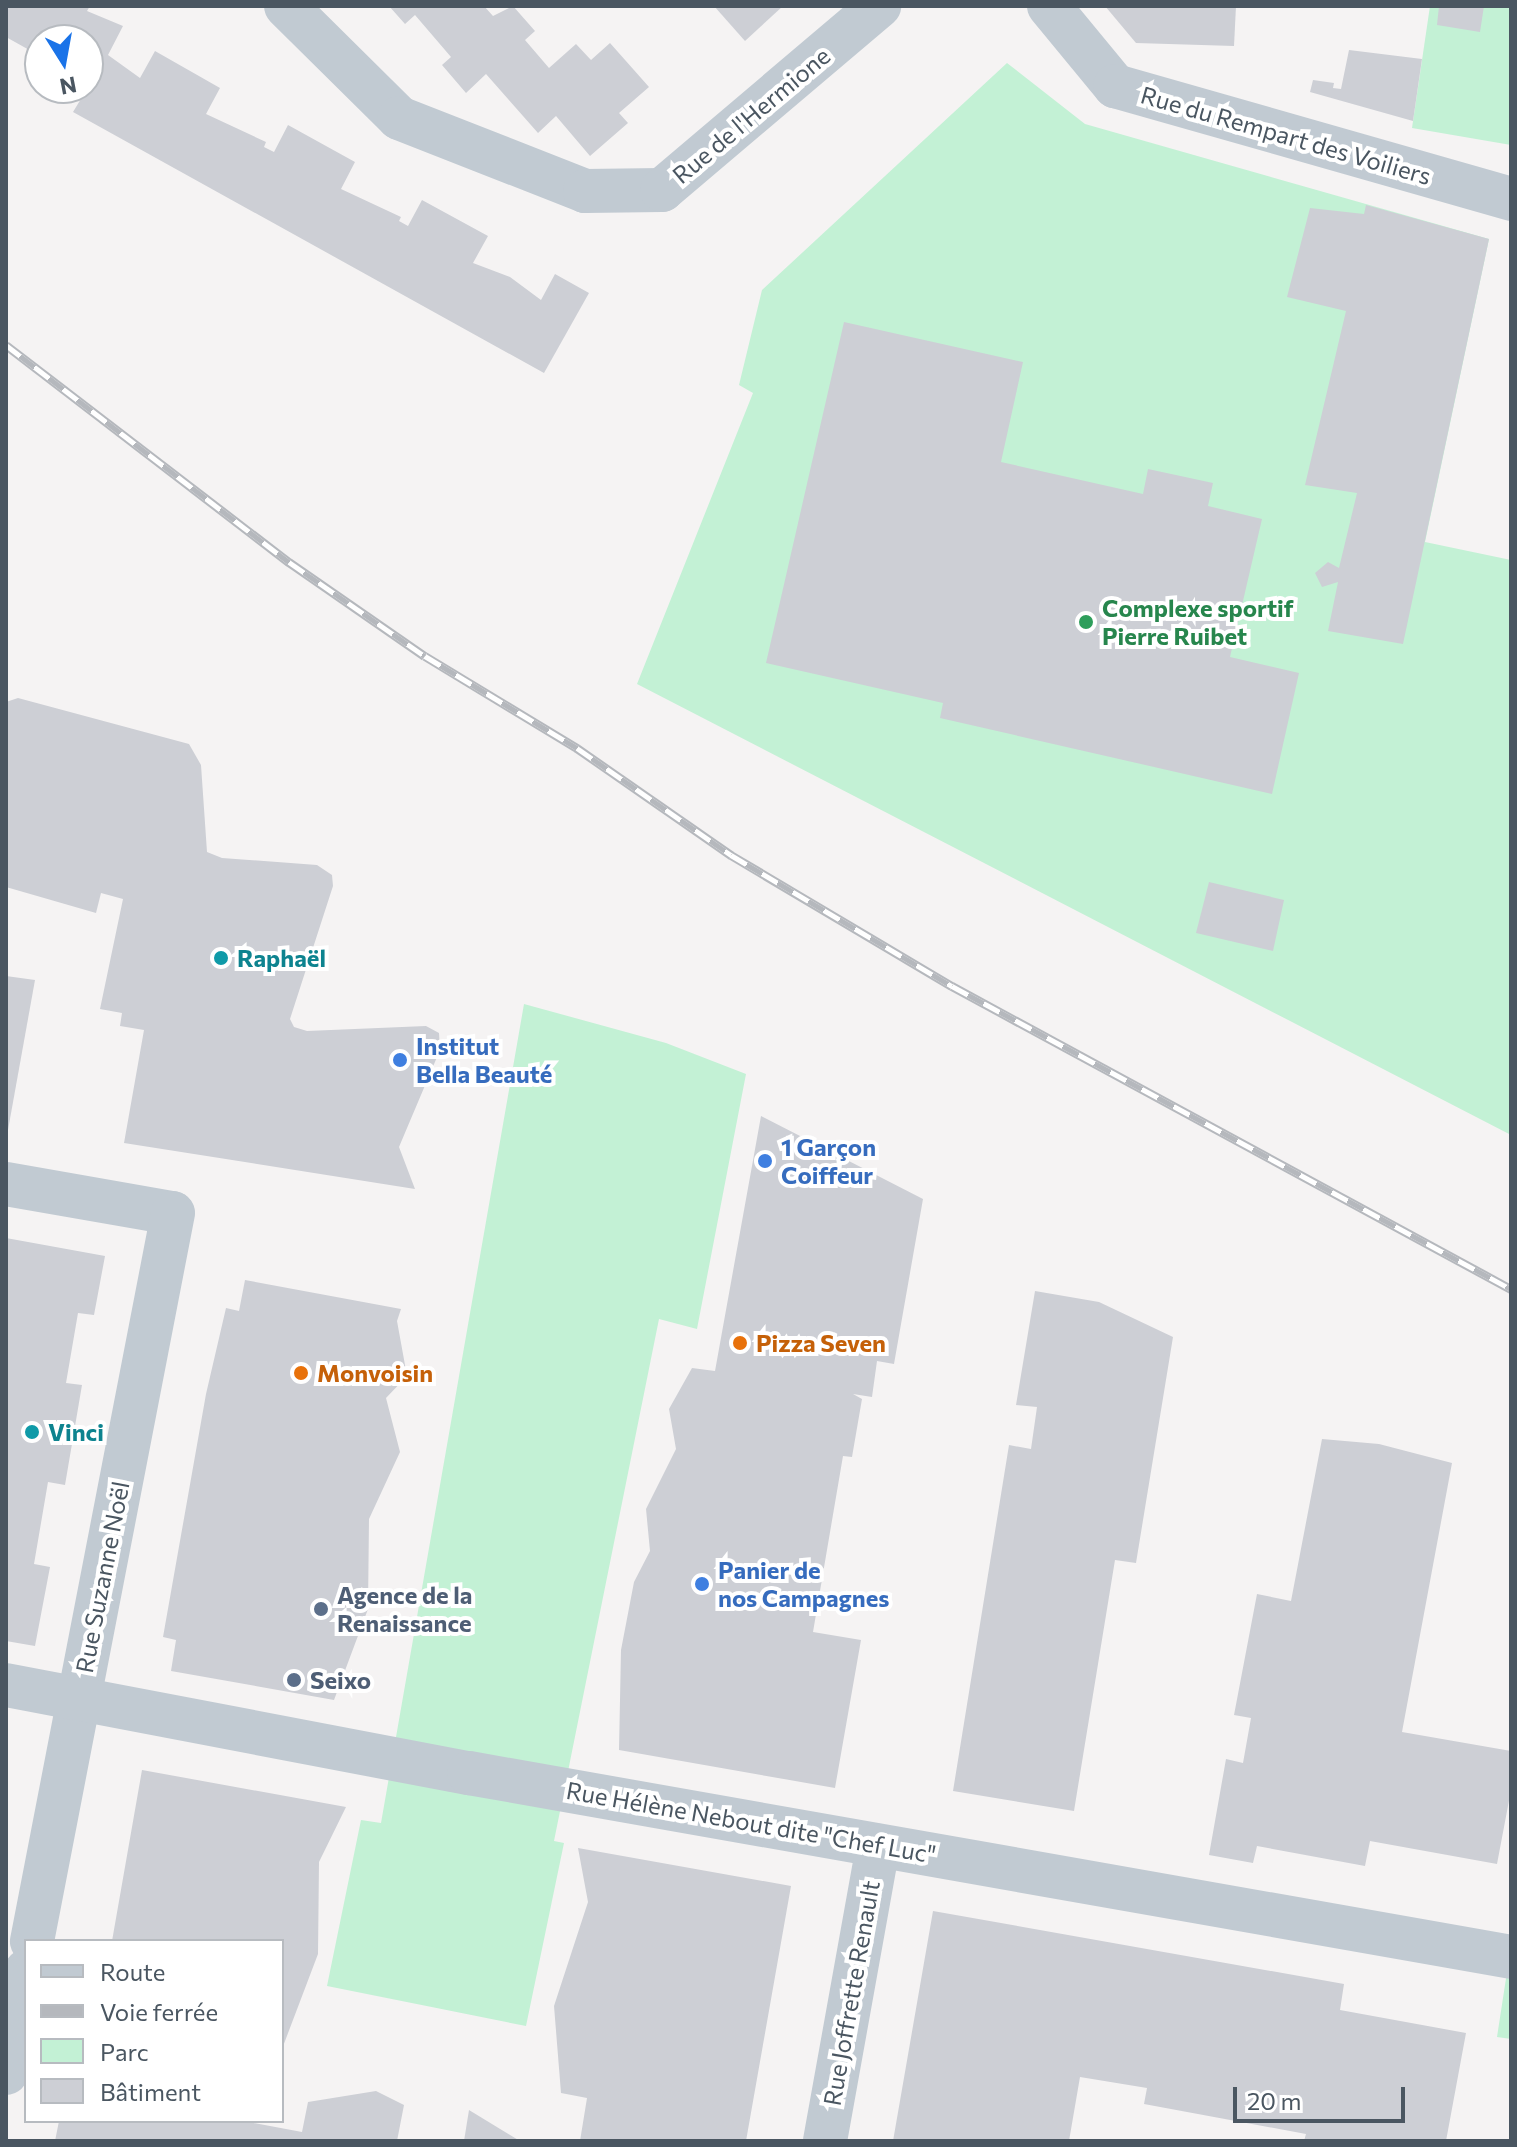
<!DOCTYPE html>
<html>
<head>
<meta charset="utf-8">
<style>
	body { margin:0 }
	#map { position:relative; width:1517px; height:2147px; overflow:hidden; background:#f5f3f3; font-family:Commissioner,sans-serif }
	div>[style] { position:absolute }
	.green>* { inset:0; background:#c3f1d5 }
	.building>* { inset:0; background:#cdcfd5 }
	.minor>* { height:44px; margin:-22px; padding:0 22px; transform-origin:22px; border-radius:22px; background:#c1cad2 }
	.rail>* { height:9px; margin-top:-4.5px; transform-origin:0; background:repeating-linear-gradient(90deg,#fff 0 18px,#b5b8bd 0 36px); box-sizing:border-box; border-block:2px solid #b5b8bd }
	.dots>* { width:22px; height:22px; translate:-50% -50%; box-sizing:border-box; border:4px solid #fff; border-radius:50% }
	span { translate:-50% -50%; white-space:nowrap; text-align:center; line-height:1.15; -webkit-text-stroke:8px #fff; paint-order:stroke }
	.street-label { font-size:24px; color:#4a5661 }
	.leisure-label { font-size:24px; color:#27864d; font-weight:700 }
	.left { translate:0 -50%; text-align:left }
	.culture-label { font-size:24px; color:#0d838f; font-weight:700 }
	.shop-label { font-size:24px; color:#366cbe; font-weight:700 }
	.food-label { font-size:24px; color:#c56008; font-weight:700 }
	.service-label { font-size:24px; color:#4e5e75; font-weight:700 }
	.frame { position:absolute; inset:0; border:8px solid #4a5661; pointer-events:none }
	.legend { position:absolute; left:24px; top:1939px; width:260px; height:184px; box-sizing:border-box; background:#fff; border:2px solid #b7bbc0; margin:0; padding:10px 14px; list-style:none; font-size:24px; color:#4a5661 }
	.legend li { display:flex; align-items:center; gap:16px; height:40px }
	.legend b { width:40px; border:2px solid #b7bbc0 }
	.north { position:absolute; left:24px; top:24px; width:80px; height:80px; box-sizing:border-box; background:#fff; border:2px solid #b7bbc0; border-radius:50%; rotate:169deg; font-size:22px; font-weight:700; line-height:32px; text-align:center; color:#4a5661 }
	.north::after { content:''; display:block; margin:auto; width:28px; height:36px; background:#1a73e8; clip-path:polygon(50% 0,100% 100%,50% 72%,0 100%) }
	.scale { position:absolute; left:1233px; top:2087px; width:172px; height:36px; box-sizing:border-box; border:4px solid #4a5661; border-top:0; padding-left:10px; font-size:24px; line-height:28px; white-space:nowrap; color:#4a5661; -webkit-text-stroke:6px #fff; paint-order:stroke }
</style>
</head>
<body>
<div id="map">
	<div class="green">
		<div style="clip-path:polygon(1430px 6px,1511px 6px,1511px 145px,1412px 128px)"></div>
		<div style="clip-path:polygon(1007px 63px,1085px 124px,1489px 239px,1425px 542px,1511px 560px,1511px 1135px,637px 684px,753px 393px,739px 385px,762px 290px)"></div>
		<div style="clip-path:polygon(524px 1004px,666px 1043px,746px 1074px,697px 1329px,659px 1319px,554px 1841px,564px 1843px,526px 2026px,327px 1986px,361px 1820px,381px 1823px)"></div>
		<div style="clip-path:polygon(1511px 1946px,1511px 2039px,1497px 2037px)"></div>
	</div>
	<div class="building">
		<div style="clip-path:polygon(6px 6px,90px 6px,87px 11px,123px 26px,108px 55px,140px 78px,155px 51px,220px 88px,206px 114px,266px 142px,264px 147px,274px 152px,288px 125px,355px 162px,341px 189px,401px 217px,399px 221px,408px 226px,422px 200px,488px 236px,473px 263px,510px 277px,541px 300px,555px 274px,589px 293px,544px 373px,73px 112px,90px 84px,88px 40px,40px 40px,40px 56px,6px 37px)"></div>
		<div style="clip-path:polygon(389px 6px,484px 6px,493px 16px,513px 6px,535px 31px,525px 40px,549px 68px,576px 44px,591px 60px,610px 43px,649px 87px,619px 113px,628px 123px,590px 156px,556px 116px,538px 133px,486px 74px,466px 93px,442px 65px,451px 57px,415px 15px,405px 24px)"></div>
		<div style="clip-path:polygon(714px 6px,783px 6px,745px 41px)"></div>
		<div style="clip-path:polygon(1105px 6px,1236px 6px,1234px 46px,1136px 43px)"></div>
		<div style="clip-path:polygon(1439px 6px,1484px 6px,1480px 32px,1437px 25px)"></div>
		<div style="clip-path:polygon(1349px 50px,1422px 59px,1413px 121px,1310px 92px,1313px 80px,1334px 83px,1333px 88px,1341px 89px)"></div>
		<div style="clip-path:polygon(1366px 205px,1489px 239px,1403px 644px,1328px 631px,1338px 582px,1322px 587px,1315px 573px,1328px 562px,1339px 568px,1357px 493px,1305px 485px,1346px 311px,1287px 297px,1310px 208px,1364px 214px)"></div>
		<div style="clip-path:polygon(844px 322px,1023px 362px,1001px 462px,1143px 494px,1148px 469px,1213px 483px,1208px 506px,1262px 519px,1230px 657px,1299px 673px,1272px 794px,940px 718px,943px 703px,766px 663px)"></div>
		<div style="clip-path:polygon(18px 698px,189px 744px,201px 765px,207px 852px,222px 858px,317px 865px,332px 875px,333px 886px,290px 1019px,294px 1027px,307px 1031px,426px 1026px,439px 1033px,440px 1050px,399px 1147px,415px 1189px,124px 1143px,144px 1030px,120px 1026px,122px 1013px,100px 1009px,123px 899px,101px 893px,96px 913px,6px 887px,6px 702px)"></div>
		<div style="clip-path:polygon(1209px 882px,1284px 900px,1273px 951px,1196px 933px)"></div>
		<div style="clip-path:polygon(6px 976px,35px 980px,8px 1130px,6px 1130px)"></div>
		<div style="clip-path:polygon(761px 1116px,923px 1199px,894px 1364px,877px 1361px,872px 1397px,853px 1394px,862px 1399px,852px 1457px,843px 1456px,813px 1632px,861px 1640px,835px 1788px,619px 1750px,621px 1650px,634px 1582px,650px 1551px,646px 1509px,676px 1449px,669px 1409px,692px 1368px,715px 1371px)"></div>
		<div style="clip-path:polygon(6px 1238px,105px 1256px,94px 1315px,78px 1313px,66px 1383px,82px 1385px,65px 1485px,48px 1482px,34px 1564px,50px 1567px,35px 1646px,6px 1641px)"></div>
		<div style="clip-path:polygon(245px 1280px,401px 1309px,397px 1321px,407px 1376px,386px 1398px,400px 1452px,369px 1519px,368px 1609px,334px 1700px,171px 1671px,176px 1640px,163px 1637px,206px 1394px,226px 1308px,239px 1311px)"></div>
		<div style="clip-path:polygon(1035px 1291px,1099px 1302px,1173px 1337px,1136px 1563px,1115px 1560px,1074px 1811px,953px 1791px,1009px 1445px,1031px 1449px,1037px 1407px,1016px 1405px)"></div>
		<div style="clip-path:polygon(1322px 1439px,1379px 1444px,1452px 1463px,1402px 1732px,1511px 1751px,1511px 1790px,1497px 1864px,1370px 1841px,1365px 1866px,1257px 1846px,1253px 1863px,1209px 1855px,1226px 1759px,1243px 1763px,1251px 1718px,1234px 1715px,1257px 1594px,1291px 1601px)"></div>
		<div style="clip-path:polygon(142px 1770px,346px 1807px,319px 1862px,318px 1954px,282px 2049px,282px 1941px,112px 1941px)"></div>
		<div style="clip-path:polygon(578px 1848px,791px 1886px,746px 2141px,580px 2141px,587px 2098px,561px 2093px,554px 2006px,588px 1902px)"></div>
		<div style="clip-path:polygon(933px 1911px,1344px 1984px,1340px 2010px,1466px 2033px,1446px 2141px,1304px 2141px,1306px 2134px,1144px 2104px,1147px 2088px,1080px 2077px,1069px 2141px,893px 2141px)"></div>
		<div style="clip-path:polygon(376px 2091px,404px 2105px,397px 2141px,55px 2141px,59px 2121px,243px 2121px,302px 2132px,308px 2102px)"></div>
		<div style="clip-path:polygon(469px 2110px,520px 2141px,464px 2141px)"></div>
	</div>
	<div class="minor">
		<div style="left:286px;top:6px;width:159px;rotate:44.7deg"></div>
		<div style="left:399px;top:118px;width:200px;rotate:21.4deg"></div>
		<div style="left:585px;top:191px;width:77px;rotate:-0.7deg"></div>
		<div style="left:662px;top:190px;width:285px;rotate:-40.3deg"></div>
		<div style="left:1049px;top:6px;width:104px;rotate:50.5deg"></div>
		<div style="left:1115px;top:86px;width:412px;rotate:15.9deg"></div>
		<div style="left:6px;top:1184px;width:169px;rotate:9.9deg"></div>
		<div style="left:173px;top:1213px;width:742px;rotate:100.96deg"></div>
		<div style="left:6px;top:1685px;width:471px;rotate:10.8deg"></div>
		<div style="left:469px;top:1773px;width:1058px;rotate:10.01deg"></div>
		<div style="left:6px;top:2073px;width:104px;rotate:-78.9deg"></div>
		<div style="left:825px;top:2141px;width:300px;rotate:-79.8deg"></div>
	</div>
	<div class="rail">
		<div style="left:6px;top:345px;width:357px;rotate:37.5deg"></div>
		<div style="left:289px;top:562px;width:165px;rotate:34.7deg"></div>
		<div style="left:425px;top:656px;width:178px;rotate:31.2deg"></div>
		<div style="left:577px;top:748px;width:188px;rotate:34.8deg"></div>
		<div style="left:731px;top:855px;width:257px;rotate:30.7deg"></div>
		<div style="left:952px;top:986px;width:636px;rotate:28.46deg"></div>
	</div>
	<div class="dots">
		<div style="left:1086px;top:622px;background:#2e9e5b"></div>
		<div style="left:221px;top:958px;background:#0f9aa8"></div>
		<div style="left:400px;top:1060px;background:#3f7fe0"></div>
		<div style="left:765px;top:1161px;background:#3f7fe0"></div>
		<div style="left:740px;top:1343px;background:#e8710a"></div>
		<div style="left:301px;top:1373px;background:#e8710a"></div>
		<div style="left:32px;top:1432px;background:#0f9aa8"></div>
		<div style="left:702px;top:1584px;background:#3f7fe0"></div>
		<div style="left:321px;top:1609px;background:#5c6f8a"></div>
		<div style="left:294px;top:1680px;background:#5c6f8a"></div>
	</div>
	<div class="street-label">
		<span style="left:751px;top:115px;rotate:-40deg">Rue de l'Hermione</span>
		<span style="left:1286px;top:135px;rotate:16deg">Rue du Rempart des Voiliers</span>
		<span style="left:102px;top:1577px;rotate:-79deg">Rue Suzanne Noël</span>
		<span style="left:751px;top:1822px;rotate:10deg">Rue Hélène Nebout dite "Chef Luc"</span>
		<span style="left:851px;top:1993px;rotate:-80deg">Rue Joffrette Renault</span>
	</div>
	<div class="leisure-label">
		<span class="left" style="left:1102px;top:622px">Complexe sportif<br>Pierre Ruibet</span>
	</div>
	<div class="culture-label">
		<span class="left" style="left:237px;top:958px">Raphaël</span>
		<span class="left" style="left:48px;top:1432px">Vinci</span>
	</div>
	<div class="shop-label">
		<span class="left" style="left:416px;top:1060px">Institut<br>Bella Beauté</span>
		<span class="left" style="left:781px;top:1161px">1 Garçon<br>Coiffeur</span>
		<span class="left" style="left:718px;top:1584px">Panier de<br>nos Campagnes</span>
	</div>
	<div class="food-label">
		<span class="left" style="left:756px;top:1343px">Pizza Seven</span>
		<span class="left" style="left:317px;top:1373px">Monvoisin</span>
	</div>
	<div class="service-label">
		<span class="left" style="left:337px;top:1609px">Agence de la<br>Renaissance</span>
		<span class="left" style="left:310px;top:1680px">Seixo</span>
	</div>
	<div class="frame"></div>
	<ul class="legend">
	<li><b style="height:10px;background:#c1cad2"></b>Route</li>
	<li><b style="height:10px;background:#b5b8bd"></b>Voie ferrée</li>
	<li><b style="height:22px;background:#c3f1d5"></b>Parc</li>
	<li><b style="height:22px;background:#cdcfd5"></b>Bâtiment</li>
	</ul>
	<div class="north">N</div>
	<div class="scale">20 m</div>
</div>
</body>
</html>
